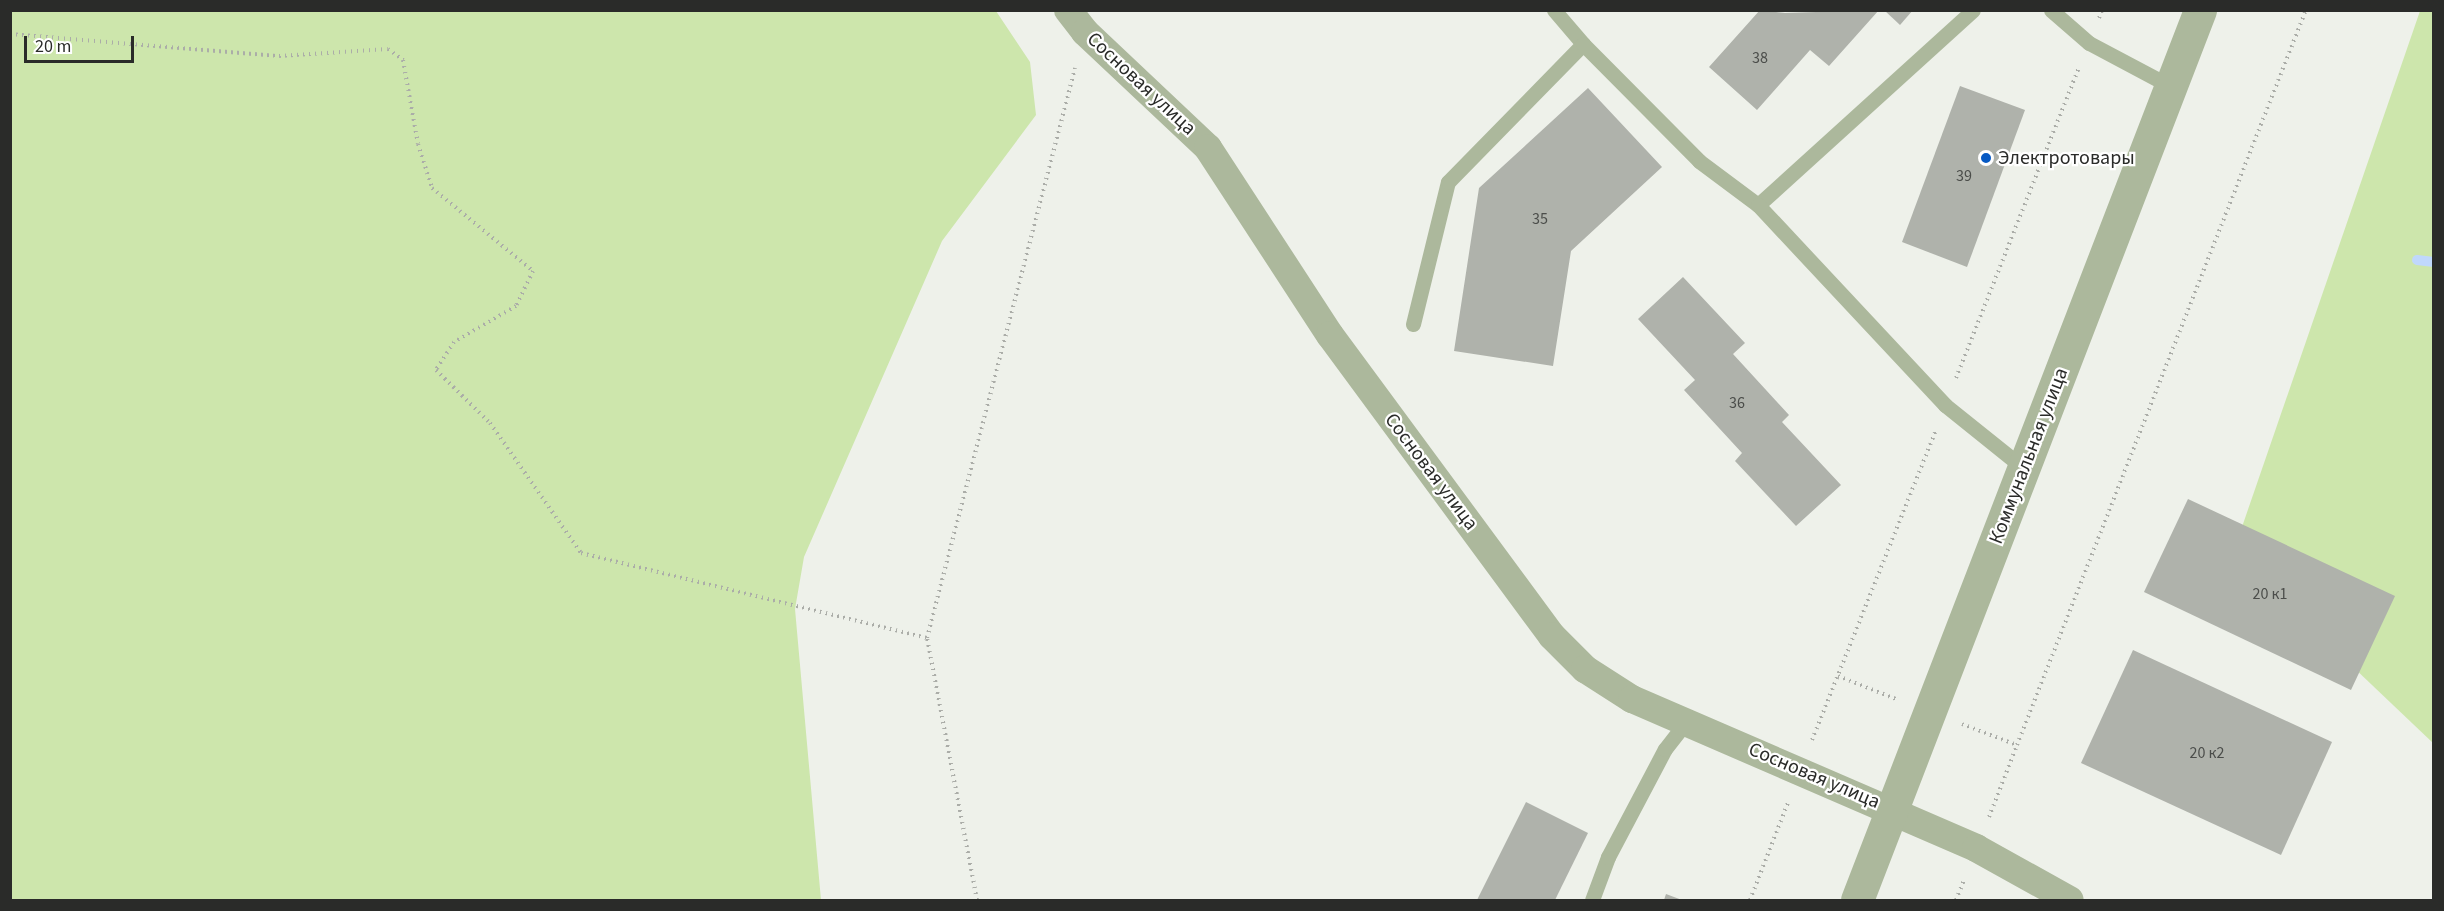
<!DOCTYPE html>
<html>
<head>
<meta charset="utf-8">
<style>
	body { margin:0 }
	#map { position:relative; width:2444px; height:911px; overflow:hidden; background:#eef1ea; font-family:"Source Sans 3",sans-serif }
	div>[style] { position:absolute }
	.green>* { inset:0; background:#cde6ac }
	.stream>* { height:10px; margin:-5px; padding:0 5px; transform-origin:5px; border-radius:5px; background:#c0d8fc }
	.building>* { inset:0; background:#afb2ab }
	.path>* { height:4px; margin-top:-2px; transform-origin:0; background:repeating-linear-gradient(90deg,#abada8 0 1.5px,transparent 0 6px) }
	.service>* { height:15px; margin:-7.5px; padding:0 7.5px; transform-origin:7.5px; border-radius:7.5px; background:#acb89c }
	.minor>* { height:28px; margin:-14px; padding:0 14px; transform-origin:14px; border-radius:14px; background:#acb89c }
	.tertiary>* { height:33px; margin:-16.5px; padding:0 16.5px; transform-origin:16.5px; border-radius:16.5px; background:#acb89c }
	.dots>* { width:16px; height:16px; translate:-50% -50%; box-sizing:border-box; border:3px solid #fff; border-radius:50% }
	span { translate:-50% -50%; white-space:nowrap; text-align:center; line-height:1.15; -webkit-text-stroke:4.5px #fff; paint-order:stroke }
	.number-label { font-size:16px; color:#4b4d4a }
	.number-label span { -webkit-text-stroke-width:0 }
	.street-label { font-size:20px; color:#2a2b29 }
	.poi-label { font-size:20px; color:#2a2b29 }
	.left { translate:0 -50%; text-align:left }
	.frame { position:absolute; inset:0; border:12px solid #2a2b29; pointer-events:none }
	.scale { position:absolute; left:24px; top:36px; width:110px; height:27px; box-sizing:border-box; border:3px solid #2a2b29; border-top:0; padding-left:8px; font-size:18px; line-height:21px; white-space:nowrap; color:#2a2b29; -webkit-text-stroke:4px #fff; paint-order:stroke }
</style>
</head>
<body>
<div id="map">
	<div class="green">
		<div style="clip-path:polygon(10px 11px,996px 11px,1030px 62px,1036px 115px,942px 241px,804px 557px,795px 609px,821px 900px,11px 900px)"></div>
		<div style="clip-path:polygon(2420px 11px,2433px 11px,2433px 743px,2233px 553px)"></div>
	</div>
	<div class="stream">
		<div style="left:2417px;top:260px;width:17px;rotate:7deg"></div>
	</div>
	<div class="building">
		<div style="clip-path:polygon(1760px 10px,1785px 13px,1879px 10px,1829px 66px,1810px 50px,1757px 110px,1709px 67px)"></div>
		<div style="clip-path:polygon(1884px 10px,1913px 10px,1900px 25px)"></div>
		<div style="clip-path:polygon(1960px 86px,2025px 110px,1967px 267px,1902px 242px)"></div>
		<div style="clip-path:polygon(1588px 88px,1662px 167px,1571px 251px,1553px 366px,1454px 351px,1479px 188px)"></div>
		<div style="clip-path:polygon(1683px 277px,1745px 343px,1733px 354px,1789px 415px,1782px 422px,1841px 485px,1796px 526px,1735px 461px,1742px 453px,1684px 390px,1695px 380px,1638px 319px)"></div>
		<div style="clip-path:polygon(2188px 499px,2395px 596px,2351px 690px,2144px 592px)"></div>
		<div style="clip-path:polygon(2133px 650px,2332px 742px,2281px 855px,2081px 763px)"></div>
		<div style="clip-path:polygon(1526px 802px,1588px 833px,1555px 900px,1477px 900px)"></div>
		<div style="clip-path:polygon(1666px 894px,1682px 900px,1664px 900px)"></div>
	</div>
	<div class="path">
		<div style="left:2099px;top:18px;width:9px;rotate:-69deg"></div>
		<div style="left:10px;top:34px;width:270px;rotate:4.7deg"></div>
		<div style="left:279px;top:56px;width:109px;rotate:-3.7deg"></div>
		<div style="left:388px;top:49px;width:19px;rotate:36deg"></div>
		<div style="left:403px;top:60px;width:85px;rotate:79.9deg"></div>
		<div style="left:418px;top:144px;width:46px;rotate:72.3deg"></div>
		<div style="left:432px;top:188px;width:131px;rotate:39.4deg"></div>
		<div style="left:533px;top:271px;width:39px;rotate:116deg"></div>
		<div style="left:516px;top:306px;width:72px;rotate:149.9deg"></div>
		<div style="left:454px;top:342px;width:33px;rotate:123deg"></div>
		<div style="left:436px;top:370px;width:76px;rotate:44.5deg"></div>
		<div style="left:490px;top:423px;width:159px;rotate:55deg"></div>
		<div style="left:581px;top:553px;width:356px;rotate:13.8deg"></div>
		<div style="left:1956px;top:378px;width:334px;rotate:-68.4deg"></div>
		<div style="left:1838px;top:676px;width:62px;rotate:21.6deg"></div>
		<div style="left:1962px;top:724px;width:59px;rotate:20.9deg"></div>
		<div style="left:2017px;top:745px;width:790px;rotate:-68.54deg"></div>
		<div style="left:1812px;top:740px;width:334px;rotate:-68.2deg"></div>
		<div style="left:1989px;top:817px;width:77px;rotate:-68.7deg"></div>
		<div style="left:977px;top:900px;width:267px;rotate:-100.8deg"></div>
		<div style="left:927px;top:638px;width:589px;rotate:-75.44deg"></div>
		<div style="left:1750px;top:900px;width:107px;rotate:-68.7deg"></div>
		<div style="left:1956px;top:900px;width:22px;rotate:-68deg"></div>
	</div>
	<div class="service">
		<div style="left:1554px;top:10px;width:45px;rotate:49.5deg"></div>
		<div style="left:2051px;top:10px;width:50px;rotate:41deg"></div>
		<div style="left:2089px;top:43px;width:92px;rotate:28deg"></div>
		<div style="left:1758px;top:205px;width:290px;rotate:-42.2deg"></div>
		<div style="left:1413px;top:324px;width:146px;rotate:-76.2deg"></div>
		<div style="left:1448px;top:182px;width:193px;rotate:-45.6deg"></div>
		<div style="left:1583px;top:44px;width:165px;rotate:45.2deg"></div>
		<div style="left:1699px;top:161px;width:74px;rotate:36.7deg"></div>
		<div style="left:1758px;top:205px;width:274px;rotate:46.9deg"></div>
		<div style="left:1945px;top:405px;width:102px;rotate:38.7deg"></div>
		<div style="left:1592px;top:900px;width:46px;rotate:-69.6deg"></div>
		<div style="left:1608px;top:857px;width:122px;rotate:-62.2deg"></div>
		<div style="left:1665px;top:749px;width:34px;rotate:-52deg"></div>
	</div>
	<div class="minor">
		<div style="left:1068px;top:10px;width:28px;rotate:52deg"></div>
		<div style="left:1085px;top:32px;width:169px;rotate:43.3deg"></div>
		<div style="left:1208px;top:148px;width:223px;rotate:56.9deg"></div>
		<div style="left:1330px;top:335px;width:374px;rotate:53.6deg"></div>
		<div style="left:1552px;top:636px;width:47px;rotate:45deg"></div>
		<div style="left:1585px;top:669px;width:56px;rotate:32.6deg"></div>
		<div style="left:1632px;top:699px;width:375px;rotate:23.4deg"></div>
		<div style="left:1976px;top:848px;width:107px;rotate:29deg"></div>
	</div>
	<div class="tertiary">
		<div style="left:1857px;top:900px;width:954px;rotate:-68.92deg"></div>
	</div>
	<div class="dots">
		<div style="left:1986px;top:158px;background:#0659c3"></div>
	</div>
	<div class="number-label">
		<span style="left:1760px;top:58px">38</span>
		<span style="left:1964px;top:176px">39</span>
		<span style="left:1540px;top:219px">35</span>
		<span style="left:1737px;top:403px">36</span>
		<span style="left:2270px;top:594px">20 к1</span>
		<span style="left:2207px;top:753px">20 к2</span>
	</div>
	<div class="street-label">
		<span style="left:1141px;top:84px;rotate:43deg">Сосновая улица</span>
		<span style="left:2029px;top:456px;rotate:-69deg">Коммунальная улица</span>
		<span style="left:1431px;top:472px;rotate:53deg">Сосновая улица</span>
		<span style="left:1814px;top:776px;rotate:23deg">Сосновая улица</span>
	</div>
	<div class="poi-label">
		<span class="left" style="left:1998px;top:158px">Электротовары</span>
	</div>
	<div class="frame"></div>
	<div class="scale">20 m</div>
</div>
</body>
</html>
